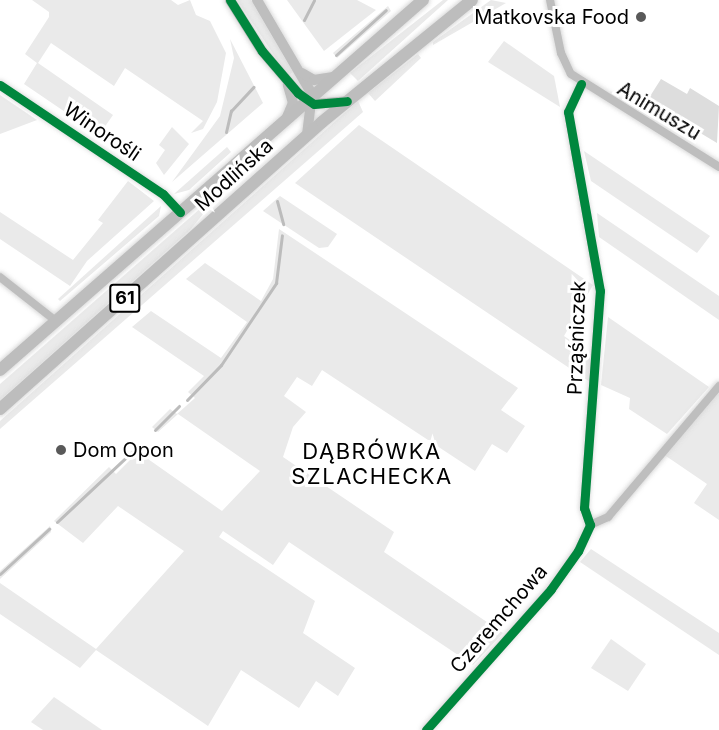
<!DOCTYPE html>
<html>
<head>
<meta charset="utf-8">
<style>
	body { margin:0 }
	#map { position:relative; width:719px; height:730px; overflow:hidden; background:#fff; font-family:Inter,sans-serif }
	div>[style] { position:absolute }
	.green>* { inset:0; background:#eaeaea }
	.stream>* { height:3px; margin:-1.5px; padding:0 1.5px; transform-origin:1.5px; border-radius:1.5px; background:#bcbcbc }
	.building>* { inset:0; background:#ddd }
	.roads { filter:drop-shadow(0 0 2px #dbdbdb) drop-shadow(0 0 2px #dbdbdb) }
	.minor>* { height:8px; margin:-4px; padding:0 4px; transform-origin:4px; border-radius:4px; background:#bebebe }
	.tertiary>* { height:10px; margin:-5px; padding:0 5px; transform-origin:5px; border-radius:5px; background:#bebebe }
	.primary>* { height:12px; margin:-6px; padding:0 6px; transform-origin:6px; border-radius:6px; background:#bdbdbd }
	.cycleway>* { height:9px; margin:-4.5px; padding:0 4.5px; transform-origin:4.5px; border-radius:4.5px; background:#00873e }
	.dots>* { width:16px; height:16px; translate:-50% -50%; box-sizing:border-box; border:3px solid #fff; border-radius:50% }
	span { translate:-50% -50%; white-space:nowrap; text-align:center; line-height:1.15; -webkit-text-stroke:6px #fff; paint-order:stroke }
	.shield-label span { padding:2px 4px; background:#fff; border:2px solid; border-radius:4px; -webkit-text-stroke-width:0 }
	.shield-label { font-size:18px; color:#000; font-weight:700 }
	.poi-label { font-size:20px; color:#000 }
	.right { translate:-100% -50%; text-align:right }
	.left { translate:0 -50%; text-align:left }
	.street-label { font-size:20px; color:#000 }
	.quarter-label { font-size:22px; color:#000; letter-spacing:1.5px }
</style>
</head>
<body>
<div id="map">
	<div class="green">
		<div style="clip-path:polygon(32px 0,171px 0,178px 5px,190px 0,196px 15px,210px 21px,226px 53px,217px 102px,203px 129px,191px 133px,203px 121px,125px 68px,114px 86px,51px 43px,38px 63px,113px 115px,99px 135px,24px 84px,37px 63px,25px 54px,49px 17px,49px 12px)"></div>
		<div style="clip-path:polygon(237px 0,251px 0,293px 72px,288px 76px)"></div>
		<div style="clip-path:polygon(287px 0,357px 0,376px 10px,324px 51px)"></div>
		<div style="clip-path:polygon(443px 0,448px 0,358px 81px,350px 73px)"></div>
		<div style="clip-path:polygon(491px 0,506px 3px,433px 45px,433px 42px)"></div>
		<div style="clip-path:polygon(388px 6px,391px 11px,337px 58px,333px 53px)"></div>
		<div style="clip-path:polygon(230px 39px,263px 103px,172px 182px,220px 116px,234px 58px)"></div>
		<div style="clip-path:polygon(504px 41px,554px 76px,560px 107px,488px 62px)"></div>
		<div style="clip-path:polygon(418px 54px,421px 58px,375px 101px,368px 93px)"></div>
		<div style="clip-path:polygon(0 95px,37px 120px,0 134px)"></div>
		<div style="clip-path:polygon(358px 101px,363px 112px,0 429px,0 421px)"></div>
		<div style="clip-path:polygon(359px 125px,593px 285px,564px 336px,592px 355px,590px 382px,295px 183px)"></div>
		<div style="clip-path:polygon(172px 127px,189px 144px,164px 175px,156px 163px,165px 150px,159px 145px)"></div>
		<div style="clip-path:polygon(227px 147px,231px 152px,189px 190px,174px 194px)"></div>
		<div style="clip-path:polygon(584px 151px,710px 236px,697px 253px,591px 181px)"></div>
		<div style="clip-path:polygon(128px 181px,154px 201px,87px 261px,70px 286px,0 239px,0 212px,73px 260px,103px 223px,98px 220px)"></div>
		<div style="clip-path:polygon(226px 186px,190px 230px,0 400px,0 384px)"></div>
		<div style="clip-path:polygon(280px 196px,337px 234px,328px 247px,319px 248px,263px 211px)"></div>
		<div style="clip-path:polygon(161px 206px,159px 216px,60px 301px,58px 299px)"></div>
		<div style="clip-path:polygon(597px 213px,719px 296px,719px 320px,599px 237px)"></div>
		<div style="clip-path:polygon(279px 229px,518px 388px,501px 410px,525px 426px,507px 453px,492px 444px,475px 471px,322px 370px,312px 386px,297px 377px,284px 396px,306px 412px,293px 427px,283px 457px,394px 532px,384px 552px,503px 633px,473px 665px,289px 542px,273px 565px,223px 531px,219px 537px,315px 601px,303px 633px,355px 668px,338px 696px,316px 681px,299px 708px,241px 670px,208px 726px,96px 650px,80px 668px,0 614px,0 583px,96px 649px,184px 551px,118px 506px,83px 543px,54px 521px,109px 467px,116px 474px,138px 452px,222px 511px,260px 471px,178px 414px,158px 432px,152px 427px,170px 409px,177px 414px,195px 398px,188px 392px,204px 376px,132px 327px,151px 311px,221px 358px,247px 322px,186px 279px,205px 263px,261px 301px,273px 279px)"></div>
		<div style="clip-path:polygon(608px 317px,709px 387px,667px 434px,629px 409px,630px 398px,601px 385px)"></div>
		<div style="clip-path:polygon(717px 393px,719px 394px,719px 520px,694px 503px,707px 484px,663px 454px)"></div>
		<div style="clip-path:polygon(50px 526px,51px 532px,0 579px,0 571px)"></div>
		<div style="clip-path:polygon(591px 549px,719px 633px,719px 655px,580px 562px)"></div>
		<div style="clip-path:polygon(611px 639px,646px 664px,628px 691px,591px 668px)"></div>
		<div style="clip-path:polygon(54px 697px,102px 730px,43px 730px,31px 722px)"></div>
	</div>
	<div class="stream">
		<div style="left:304px;top:20px;width:22px;rotate:-63deg"></div>
		<div style="left:336px;top:55px;width:67px;rotate:-42deg"></div>
		<div style="left:226px;top:132px;width:22px;rotate:-77deg"></div>
		<div style="left:231px;top:111px;width:33px;rotate:-47deg"></div>
		<div style="left:277px;top:201px;width:24px;rotate:75deg"></div>
		<div style="left:187px;top:400px;width:49px;rotate:-45.8deg"></div>
		<div style="left:221px;top:365px;width:99px;rotate:-56.1deg"></div>
		<div style="left:276px;top:283px;width:48px;rotate:-82.9deg"></div>
		<div style="left:155px;top:430px;width:34px;rotate:-45deg"></div>
		<div style="left:57px;top:522px;width:104px;rotate:-43.1deg"></div>
		<div style="left:0;top:574px;width:67px;rotate:-42.6deg"></div>
	</div>
	<div class="building">
		<div style="clip-path:polygon(661px 79px,687px 94px,690px 88px,719px 106px,717px 143px,647px 101px)"></div>
	</div>
	<div class="roads">
		<div class="minor">
			<div style="left:550px;top:0;width:54px;rotate:78.3deg"></div>
			<div style="left:561px;top:53px;width:23px;rotate:65deg"></div>
			<div style="left:571px;top:74px;width:175px;rotate:32.1deg"></div>
			<div style="left:581px;top:84px;width:31px;rotate:115deg"></div>
			<div style="left:568px;top:112px;width:182px;rotate:79.9deg"></div>
			<div style="left:600px;top:291px;width:218px;rotate:94.2deg"></div>
			<div style="left:584px;top:508px;width:18px;rotate:71deg"></div>
			<div style="left:0;top:85px;width:196px;rotate:33.8deg"></div>
			<div style="left:163px;top:194px;width:25px;rotate:47deg"></div>
			<div style="left:0;top:277px;width:71px;rotate:38.2deg"></div>
			<div style="left:590px;top:525px;width:20px;rotate:-24deg"></div>
			<div style="left:608px;top:517px;width:172px;rotate:-49.7deg"></div>
			<div style="left:426px;top:730px;width:188px;rotate:-48.4deg"></div>
			<div style="left:551px;top:589px;width:47px;rotate:-54.6deg"></div>
			<div style="left:578px;top:551px;width:29px;rotate:-65deg"></div>
		</div>
		<div class="tertiary">
			<div style="left:230px;top:0;width:60px;rotate:57.9deg"></div>
			<div style="left:262px;top:51px;width:55px;rotate:49.4deg"></div>
			<div style="left:298px;top:93px;width:19px;rotate:35deg"></div>
			<div style="left:314px;top:104px;width:33px;rotate:-5deg"></div>
			<div style="left:257px;top:0;width:109px;rotate:59.7deg"></div>
			<div style="left:312px;top:94px;width:41px;rotate:97deg"></div>
			<div style="left:302px;top:73px;width:14px;rotate:30deg"></div>
			<div style="left:314px;top:80px;width:18px;rotate:-9deg"></div>
			<div style="left:287px;top:117px;width:15px;rotate:-67deg"></div>
			<div style="left:293px;top:103px;width:19px;rotate:-106deg"></div>
		</div>
		<div class="primary">
			<div style="left:0;top:370px;width:562px;rotate:-41.18deg"></div>
			<div style="left:0;top:409px;width:431px;rotate:-41.7deg"></div>
			<div style="left:322px;top:122px;width:193px;rotate:-39.1deg"></div>
		</div>
	</div>
	<div class="cycleway">
		<div style="left:230px;top:0;width:60px;rotate:57.9deg"></div>
		<div style="left:262px;top:51px;width:55px;rotate:49.4deg"></div>
		<div style="left:298px;top:93px;width:19px;rotate:35deg"></div>
		<div style="left:314px;top:104px;width:33px;rotate:-5deg"></div>
		<div style="left:0;top:85px;width:196px;rotate:33.8deg"></div>
		<div style="left:163px;top:194px;width:25px;rotate:47deg"></div>
		<div style="left:426px;top:730px;width:188px;rotate:-48.4deg"></div>
		<div style="left:551px;top:589px;width:47px;rotate:-54.6deg"></div>
		<div style="left:578px;top:551px;width:29px;rotate:-65deg"></div>
		<div style="left:590px;top:525px;width:18px;rotate:-109deg"></div>
		<div style="left:584px;top:508px;width:218px;rotate:-85.8deg"></div>
		<div style="left:600px;top:291px;width:182px;rotate:-100.1deg"></div>
		<div style="left:568px;top:112px;width:31px;rotate:-65deg"></div>
	</div>
	<div class="dots">
		<div style="left:641px;top:17px;background:#595959"></div>
		<div style="left:61px;top:450px;background:#595959"></div>
	</div>
	<div class="shield-label">
		<span style="left:125px;top:298px">61</span>
	</div>
	<div class="poi-label">
		<span class="right" style="left:629px;top:17px">Matkovska Food</span>
		<span class="left" style="left:73px;top:450px">Dom Opon</span>
	</div>
	<div class="street-label">
		<span style="left:659px;top:111px;rotate:31deg">Animuszu</span>
		<span style="left:102px;top:132px;rotate:34deg">Winorośli</span>
		<span style="left:234px;top:175px;rotate:-42deg">Modlińska</span>
		<span style="left:577px;top:338px;rotate:-88deg">Prząśniczek</span>
		<span style="left:499px;top:619px;rotate:-49deg">Czeremchowa</span>
	</div>
	<div class="quarter-label">
		<span style="left:372px;top:464px">DĄBRÓWKA<br>SZLACHECKA</span>
	</div>
</div>
</body>
</html>
